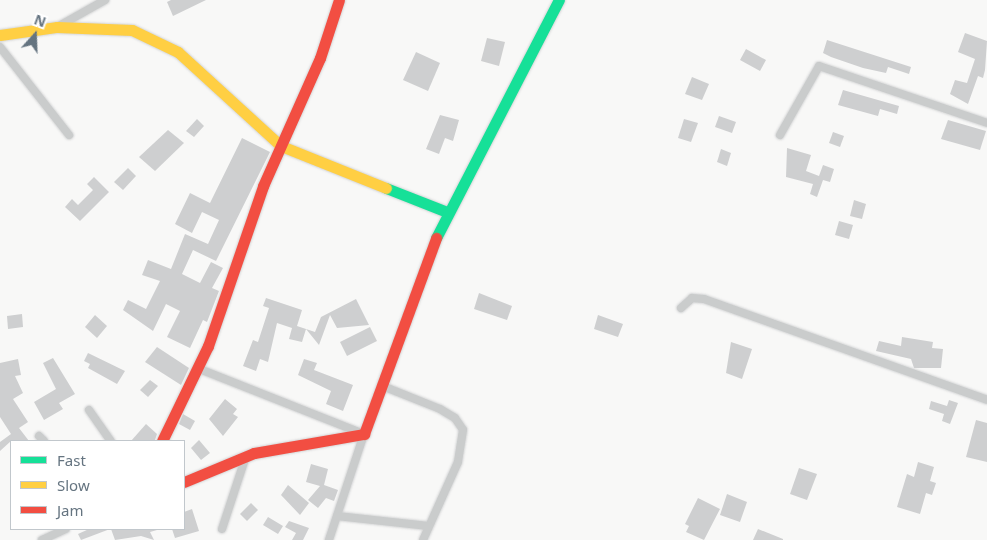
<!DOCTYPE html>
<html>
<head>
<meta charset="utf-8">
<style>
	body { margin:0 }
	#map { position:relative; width:987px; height:540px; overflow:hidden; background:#f8f8f7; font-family:"Noto Sans",sans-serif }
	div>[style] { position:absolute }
	.building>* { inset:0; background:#cecfd0 }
	.roads { filter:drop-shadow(0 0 1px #d3d4d5) drop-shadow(0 0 1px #d3d4d5) }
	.street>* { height:8px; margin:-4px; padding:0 4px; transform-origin:4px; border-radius:4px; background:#cacccc }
	.fast>* { height:11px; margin:-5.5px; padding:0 5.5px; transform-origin:5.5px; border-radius:5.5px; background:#16e098 }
	.slow>* { height:11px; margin:-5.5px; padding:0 5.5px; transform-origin:5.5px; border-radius:5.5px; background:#ffcf43 }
	.jam>* { height:11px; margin:-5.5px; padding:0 5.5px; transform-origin:5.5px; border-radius:5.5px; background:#f24e42 }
	span { translate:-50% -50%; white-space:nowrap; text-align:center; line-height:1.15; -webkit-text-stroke:5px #fff; paint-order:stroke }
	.legend { position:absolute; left:10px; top:440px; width:175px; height:90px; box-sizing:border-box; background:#fff; border:1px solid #c1c7cc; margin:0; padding:6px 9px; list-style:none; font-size:15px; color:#657480 }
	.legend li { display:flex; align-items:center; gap:10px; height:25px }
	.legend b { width:25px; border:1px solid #c1c7cc }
	.north { position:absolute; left:10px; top:10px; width:50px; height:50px; -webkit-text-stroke:4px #fff; paint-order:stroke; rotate:20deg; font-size:14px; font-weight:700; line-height:20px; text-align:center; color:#657480 }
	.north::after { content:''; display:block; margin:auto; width:18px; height:22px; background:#657480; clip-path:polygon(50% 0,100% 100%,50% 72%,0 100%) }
</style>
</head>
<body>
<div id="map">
	<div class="building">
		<div style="clip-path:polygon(171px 0,206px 0,173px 16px,167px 2px)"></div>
		<div style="clip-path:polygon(965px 33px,987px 41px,985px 70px,983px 78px,978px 76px,968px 104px,950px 94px,955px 80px,967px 83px,975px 59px,958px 52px)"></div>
		<div style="clip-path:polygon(487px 38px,505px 42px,499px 66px,481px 61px)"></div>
		<div style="clip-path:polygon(827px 40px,911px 67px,909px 74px,888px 67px,886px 73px,863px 68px,831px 57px,823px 53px)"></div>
		<div style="clip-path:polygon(746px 49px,766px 60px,760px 71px,740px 60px)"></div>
		<div style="clip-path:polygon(416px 52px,440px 63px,428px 91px,403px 80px)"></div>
		<div style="clip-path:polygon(692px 77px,709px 84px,702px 100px,685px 94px)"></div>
		<div style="clip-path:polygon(843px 90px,899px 106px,897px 114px,880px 109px,878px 116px,838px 105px)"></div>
		<div style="clip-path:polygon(440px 115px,459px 120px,453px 141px,445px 138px,439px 154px,426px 149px)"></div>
		<div style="clip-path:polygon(719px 116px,736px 122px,732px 133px,715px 127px)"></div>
		<div style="clip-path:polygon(197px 119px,204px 126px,194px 137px,186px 131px)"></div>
		<div style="clip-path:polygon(684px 119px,698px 123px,691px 142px,678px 138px)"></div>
		<div style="clip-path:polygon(948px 120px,986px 131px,980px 150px,941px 139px)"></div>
		<div style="clip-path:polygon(168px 130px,184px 143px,155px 171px,139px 157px)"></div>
		<div style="clip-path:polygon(833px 132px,844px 136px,840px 147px,829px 143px)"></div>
		<div style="clip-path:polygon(242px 138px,270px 152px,216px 261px,193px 250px,182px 274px,200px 283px,211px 262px,223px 268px,212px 288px,219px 291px,207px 322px,203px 320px,190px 348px,167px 337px,180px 311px,166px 304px,153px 331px,123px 310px,128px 300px,146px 309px,160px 281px,142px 275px,148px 260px,171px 269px,185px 234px,208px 244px,219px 220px,202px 212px,192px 233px,175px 224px,190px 193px,210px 203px)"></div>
		<div style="clip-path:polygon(787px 148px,811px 155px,806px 171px,819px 176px,823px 165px,834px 169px,830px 182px,823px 180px,817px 197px,810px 194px,813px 184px,786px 177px)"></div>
		<div style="clip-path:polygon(721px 149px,731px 153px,727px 166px,717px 162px)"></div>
		<div style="clip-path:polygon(128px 168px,136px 176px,123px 190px,114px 182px)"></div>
		<div style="clip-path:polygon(94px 177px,109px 192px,80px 221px,65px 207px,72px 199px,78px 205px,93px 190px,87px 184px)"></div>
		<div style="clip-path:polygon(854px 200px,866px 204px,862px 219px,850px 216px)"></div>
		<div style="clip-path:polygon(839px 221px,853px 225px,849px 239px,835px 235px)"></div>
		<div style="clip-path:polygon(479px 293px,512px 306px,507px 320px,474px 309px)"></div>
		<div style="clip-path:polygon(266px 298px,302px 310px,297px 326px,315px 332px,321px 317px,356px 299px,369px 325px,337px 328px,330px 315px,319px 345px,306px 329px,302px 342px,289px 339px,292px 328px,277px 323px,268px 362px,260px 359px,256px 371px,243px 366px,253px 340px,258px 342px,269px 308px,263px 306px)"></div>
		<div style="clip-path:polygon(22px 314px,23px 327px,8px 329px,7px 316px)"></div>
		<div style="clip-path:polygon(95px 315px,107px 326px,97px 338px,85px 327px)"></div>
		<div style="clip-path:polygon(598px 315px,623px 324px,618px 337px,594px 329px)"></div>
		<div style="clip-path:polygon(370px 327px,377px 341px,347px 356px,340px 342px)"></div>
		<div style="clip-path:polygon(902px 337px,933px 342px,932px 348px,943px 349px,941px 368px,914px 368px,911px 359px,876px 351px,879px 341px,901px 346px)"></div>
		<div style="clip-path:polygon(731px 342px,752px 349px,742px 379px,726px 373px)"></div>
		<div style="clip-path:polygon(157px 347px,189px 368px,181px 385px,145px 362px)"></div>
		<div style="clip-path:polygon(88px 353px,125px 371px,117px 384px,88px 368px,90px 364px,84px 361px)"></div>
		<div style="clip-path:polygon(53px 358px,75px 394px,59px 403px,63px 409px,44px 420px,34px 402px,56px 389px,43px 363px)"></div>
		<div style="clip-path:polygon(18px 359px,21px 375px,15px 376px,23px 393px,13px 399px,28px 422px,19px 428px,29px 441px,11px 441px,0 451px,0 442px,11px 434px,0 417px,0 363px)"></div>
		<div style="clip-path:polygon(304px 359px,317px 363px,314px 370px,353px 385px,343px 411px,326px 404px,331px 391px,298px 375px)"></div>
		<div style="clip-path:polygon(150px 380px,158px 386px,148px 397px,140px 390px)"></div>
		<div style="clip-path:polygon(225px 399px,237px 409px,233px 414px,238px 417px,223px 436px,209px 419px)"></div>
		<div style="clip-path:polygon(949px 400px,958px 403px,950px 424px,942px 421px,944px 414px,929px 409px,931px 401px,947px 406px)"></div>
		<div style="clip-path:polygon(183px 414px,195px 421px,190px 430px,179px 424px)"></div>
		<div style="clip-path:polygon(976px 420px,987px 423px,987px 462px,966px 457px)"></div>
		<div style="clip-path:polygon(146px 424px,157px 434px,155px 440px,131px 441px)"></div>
		<div style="clip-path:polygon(199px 440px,210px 453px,201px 460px,191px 448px)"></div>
		<div style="clip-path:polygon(918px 462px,934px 467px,930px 481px,936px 483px,932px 495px,926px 493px,920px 514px,897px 507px,907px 474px,914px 477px)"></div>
		<div style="clip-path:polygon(311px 464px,328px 469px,324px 485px,338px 490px,334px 501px,326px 498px,318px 508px,308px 500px,320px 486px,306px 482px)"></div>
		<div style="clip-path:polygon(799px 468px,817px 474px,807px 500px,790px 494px)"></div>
		<div style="clip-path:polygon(288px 485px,309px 503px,300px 515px,281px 495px)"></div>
		<div style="clip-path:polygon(727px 494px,747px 502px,740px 522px,720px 515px)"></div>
		<div style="clip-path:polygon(698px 498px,720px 509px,704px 540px,686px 532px,689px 526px,685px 524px)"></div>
		<div style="clip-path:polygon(251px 503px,258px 510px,247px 521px,240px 514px)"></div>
		<div style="clip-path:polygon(192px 509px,199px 531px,175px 538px,172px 529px,184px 529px,184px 512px)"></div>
		<div style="clip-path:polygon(268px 517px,283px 526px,278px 534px,263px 525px)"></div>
		<div style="clip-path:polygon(289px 521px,309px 528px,303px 540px,292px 540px,296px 533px,285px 527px)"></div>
		<div style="clip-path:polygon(89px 529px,110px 529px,81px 540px,78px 534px)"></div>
		<div style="clip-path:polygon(111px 529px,157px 529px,157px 530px,150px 532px,154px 540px,141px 536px,115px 540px)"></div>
		<div style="clip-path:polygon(758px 529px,783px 539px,783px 540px,753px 540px)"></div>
	</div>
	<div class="roads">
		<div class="street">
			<div style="left:59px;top:26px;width:53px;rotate:-29.5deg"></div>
			<div style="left:0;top:47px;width:112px;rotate:51.9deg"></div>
			<div style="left:780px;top:135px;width:79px;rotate:-60.5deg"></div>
			<div style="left:819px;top:66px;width:177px;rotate:18.7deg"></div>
			<div style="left:681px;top:308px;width:15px;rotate:-42deg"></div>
			<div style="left:692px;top:298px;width:12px;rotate:5deg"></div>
			<div style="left:704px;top:299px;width:300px;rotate:19.6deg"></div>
			<div style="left:197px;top:368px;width:180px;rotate:21.6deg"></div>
			<div style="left:364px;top:434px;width:112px;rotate:108.3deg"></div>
			<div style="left:385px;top:387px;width:59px;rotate:21.8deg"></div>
			<div style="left:440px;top:409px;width:17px;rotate:31deg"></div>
			<div style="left:455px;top:418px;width:14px;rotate:56deg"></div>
			<div style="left:463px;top:430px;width:32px;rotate:99deg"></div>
			<div style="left:458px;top:462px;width:85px;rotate:114.2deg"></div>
			<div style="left:89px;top:410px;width:38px;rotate:55deg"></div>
			<div style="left:39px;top:436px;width:7px;rotate:45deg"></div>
			<div style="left:337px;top:516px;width:92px;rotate:6.3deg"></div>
			<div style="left:222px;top:529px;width:77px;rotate:-71.8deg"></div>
			<div style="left:42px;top:540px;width:26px;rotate:-25deg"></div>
		</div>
		<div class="fast">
			<div style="left:386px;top:188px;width:66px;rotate:21.5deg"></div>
			<div style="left:436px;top:238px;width:268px;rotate:-62.7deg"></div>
		</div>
		<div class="slow">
			<div style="left:0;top:35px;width:58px;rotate:-8deg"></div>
			<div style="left:57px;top:27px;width:75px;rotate:2.3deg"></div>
			<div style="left:132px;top:30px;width:51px;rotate:25.6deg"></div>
			<div style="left:178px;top:52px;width:139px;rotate:42.4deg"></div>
			<div style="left:281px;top:146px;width:113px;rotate:21.8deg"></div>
		</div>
		<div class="jam">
			<div style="left:162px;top:441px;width:106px;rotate:-64.2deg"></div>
			<div style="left:208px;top:346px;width:169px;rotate:-71deg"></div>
			<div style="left:263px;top:186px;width:140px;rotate:-66deg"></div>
			<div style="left:320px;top:58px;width:61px;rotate:-71.9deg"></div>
			<div style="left:184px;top:482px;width:76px;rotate:-22.5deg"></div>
			<div style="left:254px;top:453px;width:112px;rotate:-9.8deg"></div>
			<div style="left:364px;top:434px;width:209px;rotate:-69.8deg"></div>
		</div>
	</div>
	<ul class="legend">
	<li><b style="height:6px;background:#16e098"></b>Fast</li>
	<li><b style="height:6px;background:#ffcf43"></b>Slow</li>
	<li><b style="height:6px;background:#f24e42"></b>Jam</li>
	</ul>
	<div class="north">N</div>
</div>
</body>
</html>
